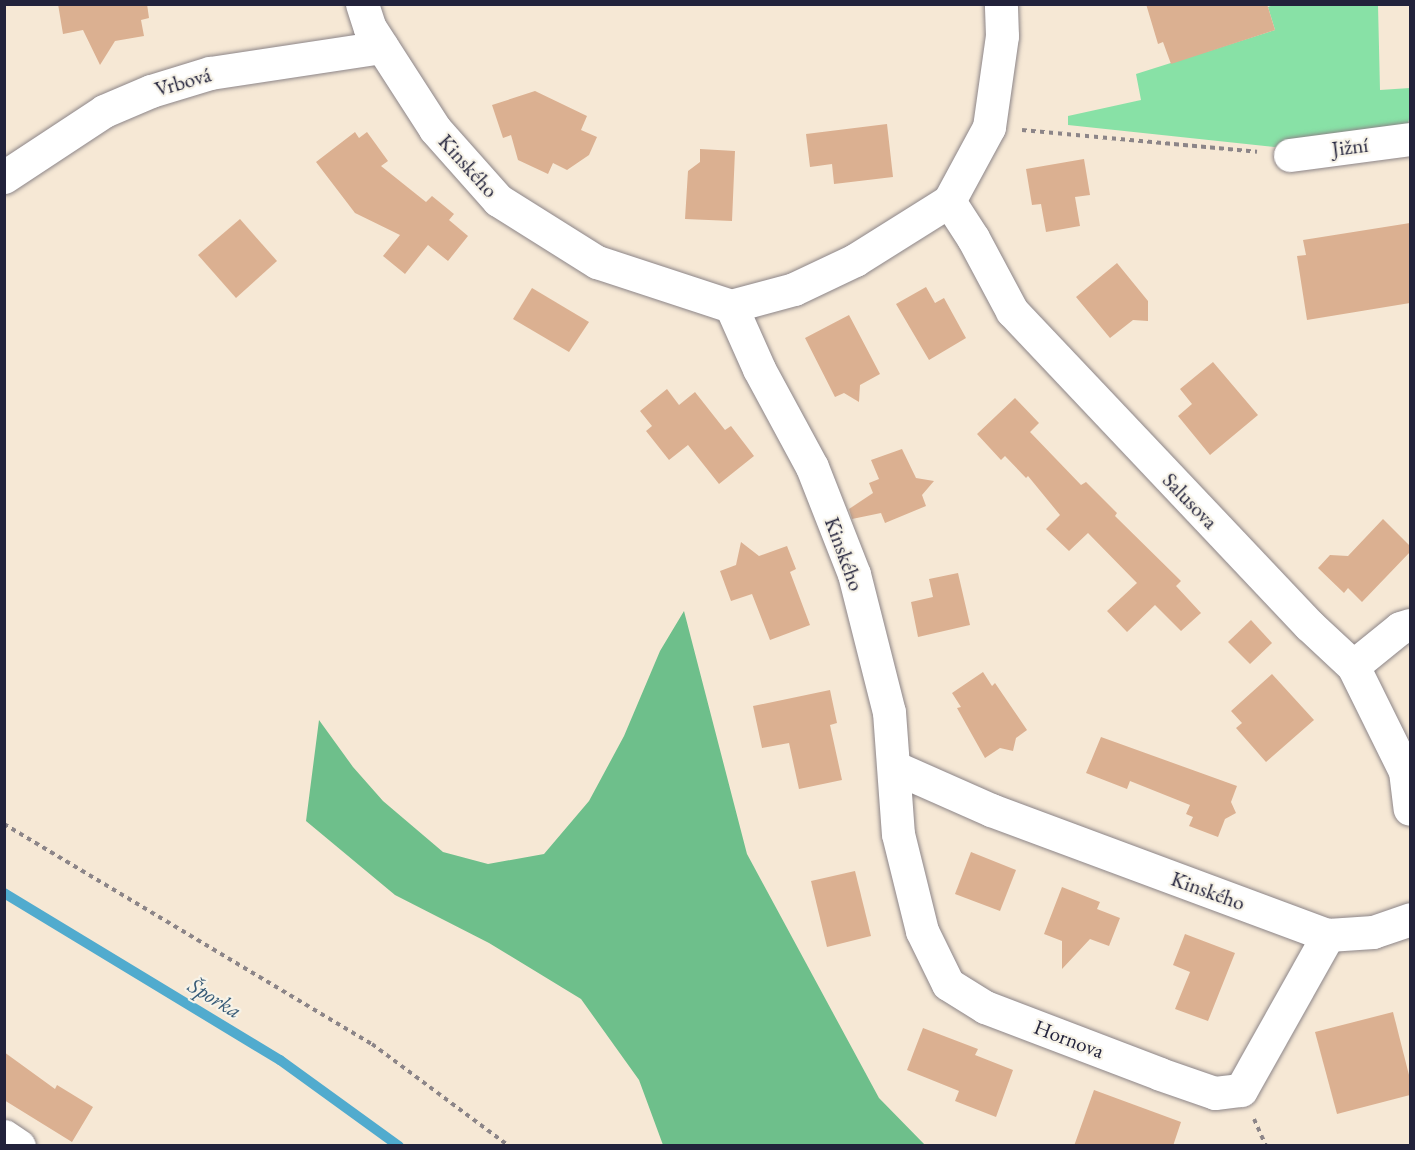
<!DOCTYPE html>
<html>
<head>
<meta charset="utf-8">
<style>
	body { margin:0 }
	#map { position:relative; width:1415px; height:1150px; overflow:hidden; background:#f6e8d5; font-family:"EB Garamond",serif }
	div>[style] { position:absolute }
	.green>* { inset:0; background:#88e1a6 }
	.forest>* { inset:0; background:#6ebf8b }
	.stream>* { height:10px; margin:-5px; padding:0 5px; transform-origin:5px; border-radius:5px; background:#51abce }
	.building>* { inset:0; background:#dbb091 }
	.path>* { height:4px; margin-top:-2px; transform-origin:0; background:repeating-linear-gradient(90deg,#8c8588 0 4.5px,transparent 0 9px) }
	.roads { filter:drop-shadow(0 0 2px #8c8588) drop-shadow(0 0 2px #8c8588) }
	.minor>* { height:33px; margin:-16.5px; padding:0 16.5px; transform-origin:16.5px; border-radius:16.5px; background:#fff }
	span { translate:-50% -50%; white-space:nowrap; text-align:center; line-height:1.15; -webkit-text-stroke:4.5px #f7f3e8; paint-order:stroke }
	.street-label { font-size:21px; color:#22223b }
	.water-label { font-size:22px; color:#355976; font-style:italic }
	.frame { position:absolute; inset:0; border:6px solid #22223b; pointer-events:none }
</style>
</head>
<body>
<div id="map">
	<div class="green">
		<div style="clip-path:polygon(1273px 5px,1378px 5px,1380px 90px,1410px 88px,1410px 115px,1407px 127px,1274px 147px,1068px 125px,1068px 116px,1141px 100px,1136px 74px,1275px 30px,1268px 7px)"></div>
	</div>
	<div class="forest">
		<div style="clip-path:polygon(684px 611px,747px 854px,879px 1098px,925px 1145px,663px 1145px,639px 1080px,581px 999px,489px 943px,395px 895px,306px 821px,319px 720px,353px 767px,383px 801px,443px 852px,488px 864px,544px 854px,589px 801px,624px 736px,660px 651px)"></div>
	</div>
	<div class="stream">
		<div style="left:4px;top:893px;width:323px;rotate:31.2deg"></div>
		<div style="left:280px;top:1060px;width:147px;rotate:35.9deg"></div>
	</div>
	<div class="building">
		<div style="clip-path:polygon(58px 4px,147px 4px,149px 18px,141px 20px,144px 36px,115px 41px,100px 65px,83px 30px,63px 34px)"></div>
		<div style="clip-path:polygon(1146px 4px,1267px 4px,1275px 30px,1171px 64px,1163px 42px,1158px 44px)"></div>
		<div style="clip-path:polygon(535px 91px,587px 116px,581px 130px,597px 137px,589px 155px,567px 170px,553px 163px,548px 174px,518px 160px,511px 135px,503px 138px,492px 105px)"></div>
		<div style="clip-path:polygon(887px 124px,893px 177px,834px 184px,832px 164px,810px 167px,806px 134px)"></div>
		<div style="clip-path:polygon(355px 132px,359px 138px,367px 132px,388px 161px,381px 166px,426px 202px,432px 196px,454px 214px,449px 220px,468px 236px,448px 261px,428px 245px,405px 274px,383px 256px,400px 235px,355px 213px,316px 162px)"></div>
		<div style="clip-path:polygon(700px 149px,735px 151px,732px 221px,685px 219px,688px 171px,700px 162px)"></div>
		<div style="clip-path:polygon(1084px 159px,1090px 195px,1075px 197px,1080px 226px,1046px 232px,1041px 204px,1032px 205px,1026px 169px)"></div>
		<div style="clip-path:polygon(240px 219px,277px 261px,236px 298px,198px 255px)"></div>
		<div style="clip-path:polygon(1410px 223px,1410px 303px,1307px 320px,1297px 256px,1306px 255px,1303px 240px)"></div>
		<div style="clip-path:polygon(1117px 263px,1148px 301px,1148px 321px,1133px 320px,1110px 338px,1076px 297px)"></div>
		<div style="clip-path:polygon(926px 287px,935px 303px,944px 298px,966px 338px,929px 360px,896px 304px)"></div>
		<div style="clip-path:polygon(532px 288px,589px 322px,569px 352px,513px 319px)"></div>
		<div style="clip-path:polygon(849px 315px,880px 374px,860px 385px,859px 402px,844px 393px,835px 397px,805px 338px)"></div>
		<div style="clip-path:polygon(1213px 362px,1258px 415px,1210px 455px,1178px 416px,1192px 404px,1180px 389px)"></div>
		<div style="clip-path:polygon(667px 389px,679px 405px,695px 392px,725px 430px,731px 426px,754px 456px,719px 484px,688px 445px,669px 460px,646px 431px,652px 426px,640px 411px)"></div>
		<div style="clip-path:polygon(1015px 398px,1039px 423px,1030px 432px,1081px 485px,1086px 482px,1117px 513px,1115px 516px,1181px 581px,1176px 586px,1201px 613px,1181px 631px,1155px 605px,1127px 632px,1107px 611px,1137px 583px,1088px 533px,1069px 551px,1046px 529px,1060px 515px,1028px 476px,1026px 478px,1005px 456px,1001px 460px,977px 434px)"></div>
		<div style="clip-path:polygon(902px 449px,916px 478px,934px 481px,922px 495px,926px 506px,885px 523px,881px 513px,852px 519px,849px 509px,873px 493px,869px 483px,879px 479px,871px 460px)"></div>
		<div style="clip-path:polygon(1383px 519px,1410px 546px,1410px 552px,1362px 602px,1348px 588px,1344px 593px,1318px 568px,1330px 555px,1348px 556px)"></div>
		<div style="clip-path:polygon(741px 542px,759px 556px,787px 546px,796px 569px,790px 572px,810px 625px,770px 640px,752px 594px,731px 601px,720px 571px,736px 565px)"></div>
		<div style="clip-path:polygon(958px 573px,970px 625px,918px 637px,911px 602px,933px 597px,929px 579px)"></div>
		<div style="clip-path:polygon(1251px 620px,1272px 643px,1250px 664px,1228px 642px)"></div>
		<div style="clip-path:polygon(983px 672px,992px 686px,995px 683px,1027px 730px,1016px 738px,1013px 751px,1000px 748px,985px 758px,957px 708px,961px 707px,952px 693px)"></div>
		<div style="clip-path:polygon(1272px 674px,1314px 720px,1266px 762px,1236px 728px,1242px 723px,1231px 711px)"></div>
		<div style="clip-path:polygon(830px 690px,837px 723px,830px 725px,842px 780px,799px 789px,789px 743px,762px 748px,753px 706px)"></div>
		<div style="clip-path:polygon(1101px 737px,1237px 786px,1231px 802px,1236px 813px,1225px 819px,1218px 837px,1189px 826px,1193px 817px,1186px 814px,1190px 805px,1130px 781px,1127px 789px,1086px 773px)"></div>
		<div style="clip-path:polygon(971px 852px,1016px 870px,1000px 911px,955px 894px)"></div>
		<div style="clip-path:polygon(855px 871px,871px 936px,827px 947px,811px 881px)"></div>
		<div style="clip-path:polygon(1062px 887px,1100px 902px,1097px 909px,1120px 918px,1109px 946px,1090px 939px,1062px 969px,1062px 941px,1044px 934px)"></div>
		<div style="clip-path:polygon(1185px 934px,1235px 953px,1208px 1021px,1175px 1009px,1190px 972px,1173px 965px)"></div>
		<div style="clip-path:polygon(1393px 1012px,1410px 1079px,1410px 1095px,1337px 1114px,1315px 1032px)"></div>
		<div style="clip-path:polygon(923px 1028px,978px 1049px,975px 1055px,1013px 1070px,996px 1117px,955px 1101px,959px 1091px,907px 1070px)"></div>
		<div style="clip-path:polygon(4px 1052px,55px 1089px,57px 1085px,93px 1107px,72px 1142px,4px 1100px)"></div>
		<div style="clip-path:polygon(1094px 1090px,1181px 1122px,1173px 1146px,1074px 1146px)"></div>
	</div>
	<div class="path">
		<div style="left:1022px;top:130px;width:236px;rotate:5.3deg"></div>
		<div style="left:4px;top:824px;width:429px;rotate:30.9deg"></div>
		<div style="left:372px;top:1044px;width:171px;rotate:36.7deg"></div>
		<div style="left:1254px;top:1119px;width:30px;rotate:66deg"></div>
	</div>
	<div class="roads">
		<div class="minor">
			<div style="left:362px;top:4px;width:25px;rotate:72deg"></div>
			<div style="left:370px;top:28px;width:120px;rotate:57.2deg"></div>
			<div style="left:435px;top:129px;width:95px;rotate:48.4deg"></div>
			<div style="left:498px;top:200px;width:117px;rotate:32.1deg"></div>
			<div style="left:597px;top:262px;width:141px;rotate:18.2deg"></div>
			<div style="left:731px;top:306px;width:69px;rotate:66deg"></div>
			<div style="left:759px;top:369px;width:111px;rotate:61.6deg"></div>
			<div style="left:812px;top:467px;width:115px;rotate:68.6deg"></div>
			<div style="left:854px;top:574px;width:142px;rotate:75.8deg"></div>
			<div style="left:889px;top:712px;width:122px;rotate:85.8deg"></div>
			<div style="left:898px;top:834px;width:100px;rotate:76.1deg"></div>
			<div style="left:922px;top:931px;width:59px;rotate:63.9deg"></div>
			<div style="left:948px;top:984px;width:44px;rotate:31.9deg"></div>
			<div style="left:985px;top:1007px;width:187px;rotate:20.9deg"></div>
			<div style="left:1160px;top:1074px;width:58px;rotate:19.1deg"></div>
			<div style="left:1215px;top:1093px;width:26px;rotate:-7deg"></div>
			<div style="left:1241px;top:1090px;width:178px;rotate:-60.7deg"></div>
			<div style="left:1290px;top:155px;width:121px;rotate:-7.6deg"></div>
			<div style="left:4px;top:177px;width:120px;rotate:-33.4deg"></div>
			<div style="left:104px;top:111px;width:51px;rotate:-23.1deg"></div>
			<div style="left:151px;top:91px;width:62px;rotate:-17deg"></div>
			<div style="left:210px;top:73px;width:174px;rotate:-8.6deg"></div>
			<div style="left:949px;top:201px;width:44px;rotate:57deg"></div>
			<div style="left:973px;top:238px;width:83px;rotate:61.9deg"></div>
			<div style="left:1012px;top:311px;width:432px;rotate:46.6deg"></div>
			<div style="left:1309px;top:625px;width:60px;rotate:43deg"></div>
			<div style="left:1353px;top:666px;width:117px;rotate:63.7deg"></div>
			<div style="left:1405px;top:771px;width:38px;rotate:83deg"></div>
			<div style="left:731px;top:306px;width:65px;rotate:-15.1deg"></div>
			<div style="left:794px;top:289px;width:68px;rotate:-25.4deg"></div>
			<div style="left:855px;top:260px;width:111px;rotate:-32.1deg"></div>
			<div style="left:949px;top:201px;width:84px;rotate:-61.6deg"></div>
			<div style="left:989px;top:127px;width:92px;rotate:-81.9deg"></div>
			<div style="left:1002px;top:36px;width:32px;rotate:-92deg"></div>
			<div style="left:1353px;top:666px;width:60px;rotate:-39deg"></div>
			<div style="left:1400px;top:628px;width:10px;rotate:-17deg"></div>
			<div style="left:894px;top:767px;width:106px;rotate:23.9deg"></div>
			<div style="left:991px;top:810px;width:359px;rotate:20.4deg"></div>
			<div style="left:1328px;top:935px;width:45px;rotate:-3.8deg"></div>
			<div style="left:1373px;top:932px;width:39px;rotate:-19deg"></div>
			<div style="left:4px;top:1136px;width:18px;rotate:34deg"></div>
		</div>
	</div>
	<div class="street-label">
		<span style="left:183px;top:82px;rotate:-16deg">Vrbová</span>
		<span style="left:1350px;top:147px;rotate:-7deg">Jižní</span>
		<span style="left:468px;top:166px;rotate:48deg">Kinského</span>
		<span style="left:1190px;top:501px;rotate:46deg">Salusova</span>
		<span style="left:844px;top:554px;rotate:70deg">Kinského</span>
		<span style="left:1208px;top:891px;rotate:20deg">Kinského</span>
		<span style="left:1069px;top:1039px;rotate:21deg">Hornova</span>
	</div>
	<div class="water-label">
		<span style="left:215px;top:998px;rotate:31deg">Šporka</span>
	</div>
	<div class="frame"></div>
</div>
</body>
</html>
